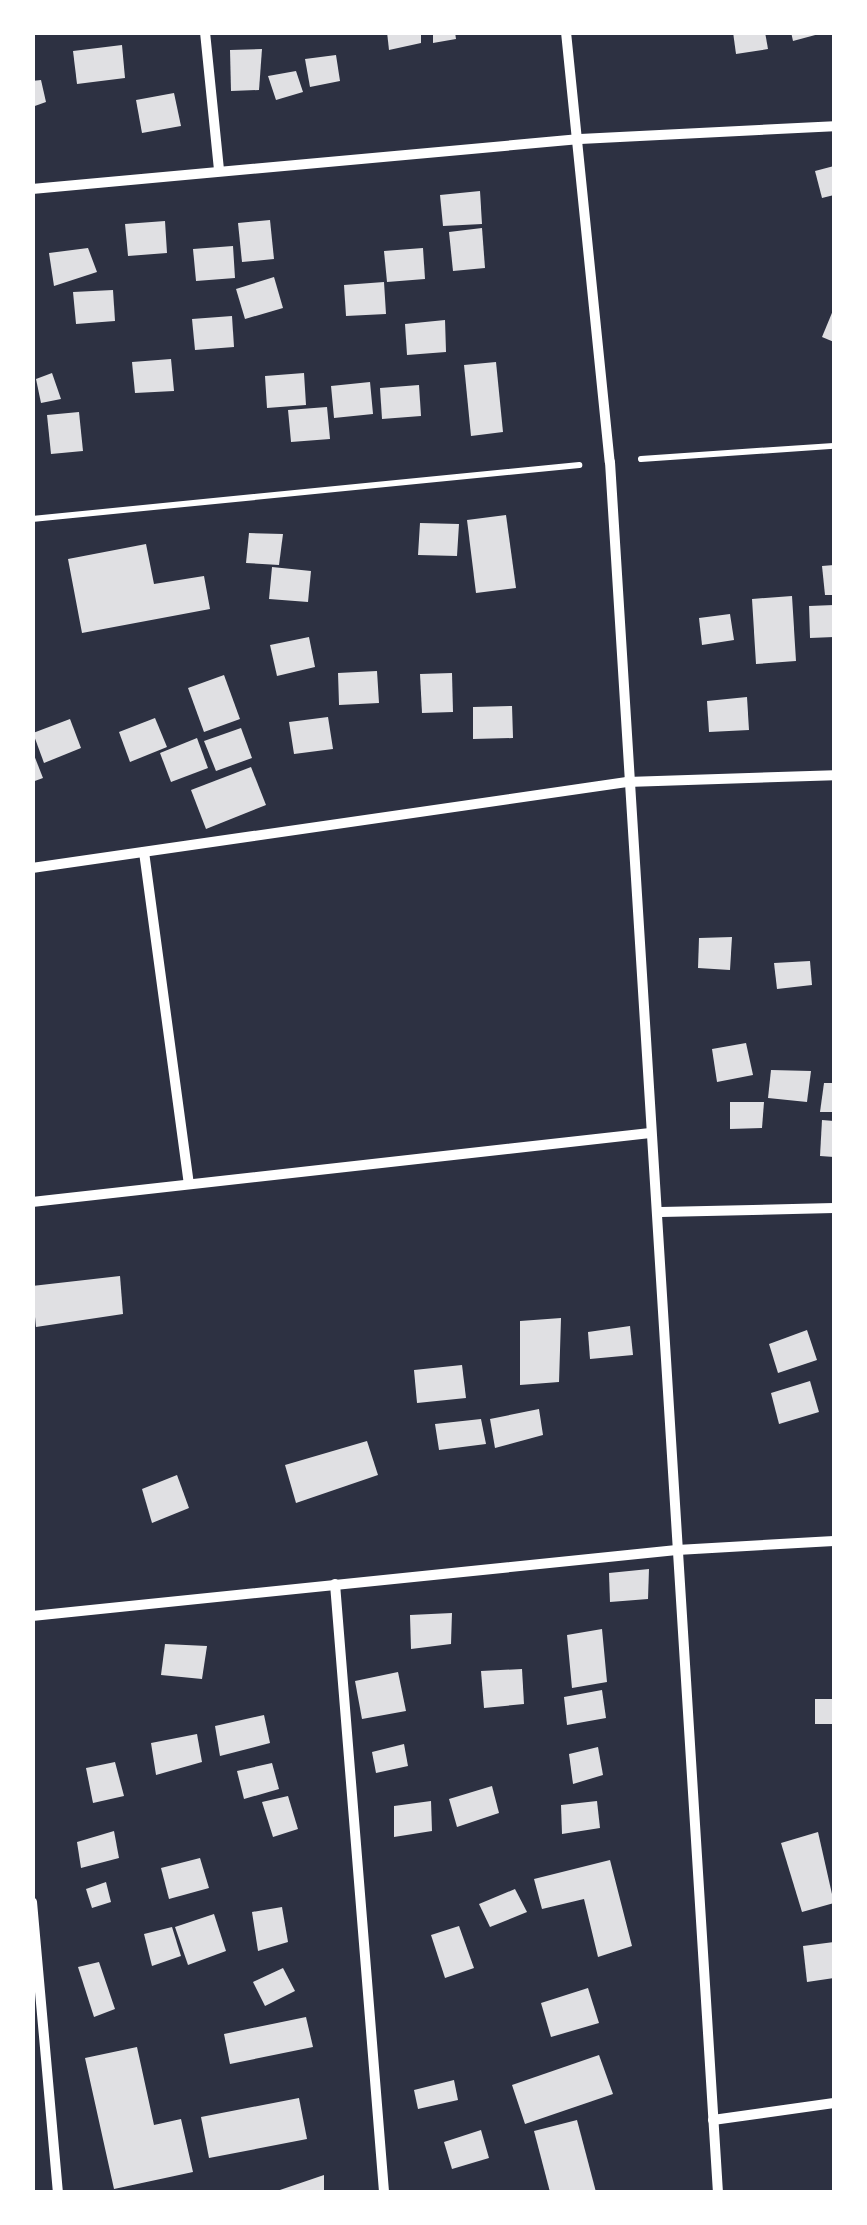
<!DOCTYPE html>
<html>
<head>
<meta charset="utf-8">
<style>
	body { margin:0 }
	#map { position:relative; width:867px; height:2225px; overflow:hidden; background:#2d3142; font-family:"Playfair Display",serif }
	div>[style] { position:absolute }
	.building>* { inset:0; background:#e0e0e3 }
	.path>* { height:6px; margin:-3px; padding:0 3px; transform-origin:3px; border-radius:3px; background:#fff }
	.minor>* { height:10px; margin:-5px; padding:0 5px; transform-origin:5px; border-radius:5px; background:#fff }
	span { translate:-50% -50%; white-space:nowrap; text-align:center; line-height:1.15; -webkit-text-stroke:10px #fff; paint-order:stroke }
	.frame { position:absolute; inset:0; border:35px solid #fff; pointer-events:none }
</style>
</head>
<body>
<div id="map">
	<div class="building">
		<div style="clip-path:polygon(387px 32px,421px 32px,421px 43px,389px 50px)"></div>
		<div style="clip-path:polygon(433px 32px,455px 32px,456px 39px,433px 43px)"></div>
		<div style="clip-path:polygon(733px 32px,765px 32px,768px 49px,736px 54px)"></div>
		<div style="clip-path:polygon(791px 32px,819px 32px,819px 34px,793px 41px)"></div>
		<div style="clip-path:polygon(122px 45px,125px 78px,77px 84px,73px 51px)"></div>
		<div style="clip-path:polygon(262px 49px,259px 90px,231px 91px,230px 50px)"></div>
		<div style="clip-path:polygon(336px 55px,340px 81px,310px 87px,305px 59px)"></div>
		<div style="clip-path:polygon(296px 71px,303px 92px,276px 100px,268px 76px)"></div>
		<div style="clip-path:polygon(41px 80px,46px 102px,32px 107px,32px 81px)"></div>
		<div style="clip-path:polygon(174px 93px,181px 126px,142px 133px,136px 100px)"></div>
		<div style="clip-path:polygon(834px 166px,834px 195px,822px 198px,815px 171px)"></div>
		<div style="clip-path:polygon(480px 191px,482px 224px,443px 226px,440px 195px)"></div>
		<div style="clip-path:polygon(270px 220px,274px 259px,242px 262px,238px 223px)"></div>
		<div style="clip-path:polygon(165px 221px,167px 253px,128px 256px,125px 224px)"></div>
		<div style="clip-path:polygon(482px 228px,485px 268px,453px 271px,449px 232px)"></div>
		<div style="clip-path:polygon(233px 246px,235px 278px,196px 281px,193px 249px)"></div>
		<div style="clip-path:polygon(88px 248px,97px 272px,54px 286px,49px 253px)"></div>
		<div style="clip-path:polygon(423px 248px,425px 279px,387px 282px,384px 251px)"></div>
		<div style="clip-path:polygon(274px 277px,283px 308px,245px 319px,236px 289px)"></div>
		<div style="clip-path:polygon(384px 282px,386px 314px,346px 316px,344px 285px)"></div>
		<div style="clip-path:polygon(113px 290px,115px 321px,76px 324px,73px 292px)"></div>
		<div style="clip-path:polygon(834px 308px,834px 342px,822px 337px)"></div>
		<div style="clip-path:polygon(232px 316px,234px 347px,195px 350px,192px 319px)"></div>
		<div style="clip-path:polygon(445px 320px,446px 352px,407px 355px,405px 324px)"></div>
		<div style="clip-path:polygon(171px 359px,174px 391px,135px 393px,132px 362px)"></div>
		<div style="clip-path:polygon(496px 362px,503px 432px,471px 436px,464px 365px)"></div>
		<div style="clip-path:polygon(52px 373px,61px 399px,41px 403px,36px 379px)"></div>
		<div style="clip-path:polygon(304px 373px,306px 405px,267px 408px,265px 376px)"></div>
		<div style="clip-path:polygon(370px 382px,373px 414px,334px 418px,331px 386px)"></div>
		<div style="clip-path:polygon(419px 385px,421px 416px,382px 419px,380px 388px)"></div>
		<div style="clip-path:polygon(327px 407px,330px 439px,291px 442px,288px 410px)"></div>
		<div style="clip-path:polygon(79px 412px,83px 451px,51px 454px,47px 415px)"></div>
		<div style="clip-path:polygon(506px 515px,516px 588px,476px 593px,467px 520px)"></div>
		<div style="clip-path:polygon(420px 523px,459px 524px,457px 556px,418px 555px)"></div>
		<div style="clip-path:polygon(249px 533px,283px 534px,279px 565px,246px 563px)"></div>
		<div style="clip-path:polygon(146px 544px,154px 584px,204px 576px,210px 609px,82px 633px,68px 559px)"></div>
		<div style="clip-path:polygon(834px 565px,834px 595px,825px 595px,822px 566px)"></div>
		<div style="clip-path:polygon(272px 567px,311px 571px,308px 602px,269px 599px)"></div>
		<div style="clip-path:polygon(792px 596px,796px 661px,756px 664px,752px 599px)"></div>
		<div style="clip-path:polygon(834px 605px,834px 637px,810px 638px,809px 606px)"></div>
		<div style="clip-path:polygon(730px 614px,734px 640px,702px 645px,699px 618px)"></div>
		<div style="clip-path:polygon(309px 637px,315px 667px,277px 676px,270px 645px)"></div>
		<div style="clip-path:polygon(377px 671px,379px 703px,339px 705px,338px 673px)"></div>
		<div style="clip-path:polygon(452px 673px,453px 712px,422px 713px,420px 674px)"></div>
		<div style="clip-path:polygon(224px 675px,240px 719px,204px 732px,188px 688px)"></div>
		<div style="clip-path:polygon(747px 697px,749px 730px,709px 732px,707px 701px)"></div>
		<div style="clip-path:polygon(512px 706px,513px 738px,473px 739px,473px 707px)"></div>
		<div style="clip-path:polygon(328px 717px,333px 749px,294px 754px,289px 722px)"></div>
		<div style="clip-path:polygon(155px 718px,167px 747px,130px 762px,119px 732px)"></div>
		<div style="clip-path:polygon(70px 719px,81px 748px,44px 763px,33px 733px)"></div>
		<div style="clip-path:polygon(241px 728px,252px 758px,216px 771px,204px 741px)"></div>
		<div style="clip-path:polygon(197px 738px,208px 768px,171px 782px,160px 753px)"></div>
		<div style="clip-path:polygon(32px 750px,43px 778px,32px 782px)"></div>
		<div style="clip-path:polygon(251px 767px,266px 805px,206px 829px,191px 790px)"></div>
		<div style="clip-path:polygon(732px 937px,730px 970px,698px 968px,699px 938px)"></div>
		<div style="clip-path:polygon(810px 961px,812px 985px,777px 989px,774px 963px)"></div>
		<div style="clip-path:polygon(746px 1043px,753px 1075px,717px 1082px,712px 1049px)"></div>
		<div style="clip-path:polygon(771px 1070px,811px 1071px,807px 1102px,768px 1098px)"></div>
		<div style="clip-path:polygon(824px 1083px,834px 1083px,834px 1112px,820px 1112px)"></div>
		<div style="clip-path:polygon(730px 1102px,764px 1102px,762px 1128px,730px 1129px)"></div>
		<div style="clip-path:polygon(822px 1120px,834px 1121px,834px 1157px,820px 1156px)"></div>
		<div style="clip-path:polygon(120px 1276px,123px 1314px,36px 1327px,32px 1286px)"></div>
		<div style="clip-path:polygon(561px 1318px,559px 1382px,520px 1385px,520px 1321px)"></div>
		<div style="clip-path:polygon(630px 1326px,633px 1355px,590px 1359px,588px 1332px)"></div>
		<div style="clip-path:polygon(807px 1330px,817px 1360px,778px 1373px,769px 1344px)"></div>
		<div style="clip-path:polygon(462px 1365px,466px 1398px,417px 1403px,414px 1370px)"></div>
		<div style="clip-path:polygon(810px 1381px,819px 1412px,779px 1424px,771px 1393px)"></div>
		<div style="clip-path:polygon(539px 1409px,543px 1435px,495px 1448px,490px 1419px)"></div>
		<div style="clip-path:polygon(481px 1419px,486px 1444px,439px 1450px,435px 1424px)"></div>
		<div style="clip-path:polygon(367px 1441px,378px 1475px,296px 1503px,285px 1465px)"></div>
		<div style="clip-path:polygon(177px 1475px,189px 1508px,152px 1523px,142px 1489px)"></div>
		<div style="clip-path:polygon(649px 1569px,648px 1599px,610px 1602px,609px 1573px)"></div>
		<div style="clip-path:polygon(452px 1613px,451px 1644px,411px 1649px,410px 1615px)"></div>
		<div style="clip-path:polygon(602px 1629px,607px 1682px,572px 1688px,567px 1635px)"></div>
		<div style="clip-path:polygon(165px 1644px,207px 1646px,202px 1679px,161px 1675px)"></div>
		<div style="clip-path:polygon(522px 1669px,524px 1704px,484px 1708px,481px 1671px)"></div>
		<div style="clip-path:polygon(398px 1672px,406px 1711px,362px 1719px,355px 1681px)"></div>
		<div style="clip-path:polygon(602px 1690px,606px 1718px,567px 1725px,564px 1697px)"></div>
		<div style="clip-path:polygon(815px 1699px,834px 1699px,834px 1724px,815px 1724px)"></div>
		<div style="clip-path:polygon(264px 1715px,270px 1743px,220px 1756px,215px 1726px)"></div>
		<div style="clip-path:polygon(197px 1734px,202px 1762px,156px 1775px,151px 1743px)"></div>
		<div style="clip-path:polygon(404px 1744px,408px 1766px,376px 1773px,372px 1752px)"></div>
		<div style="clip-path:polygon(598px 1747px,603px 1775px,573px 1784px,569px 1754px)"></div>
		<div style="clip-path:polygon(115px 1762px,124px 1796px,93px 1803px,86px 1768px)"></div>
		<div style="clip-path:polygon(272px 1763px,279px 1789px,244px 1799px,237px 1771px)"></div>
		<div style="clip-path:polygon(492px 1786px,499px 1813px,457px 1827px,449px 1799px)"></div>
		<div style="clip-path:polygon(288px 1796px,298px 1829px,273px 1837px,262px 1802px)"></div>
		<div style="clip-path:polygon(431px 1801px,432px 1831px,394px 1837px,394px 1806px)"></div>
		<div style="clip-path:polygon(597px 1801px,600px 1828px,562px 1834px,561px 1805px)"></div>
		<div style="clip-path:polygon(114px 1831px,119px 1858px,81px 1868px,77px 1842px)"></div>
		<div style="clip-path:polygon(818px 1832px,834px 1903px,802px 1912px,781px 1843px)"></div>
		<div style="clip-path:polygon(200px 1858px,209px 1888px,169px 1899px,161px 1868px)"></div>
		<div style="clip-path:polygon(610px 1860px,632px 1946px,598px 1957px,584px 1899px,542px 1909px,534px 1879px)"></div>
		<div style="clip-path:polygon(106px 1882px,111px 1902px,92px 1908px,86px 1889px)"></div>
		<div style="clip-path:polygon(515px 1889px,527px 1912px,490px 1927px,479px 1904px)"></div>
		<div style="clip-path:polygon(282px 1907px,288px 1942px,258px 1951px,252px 1912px)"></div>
		<div style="clip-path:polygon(214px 1914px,226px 1951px,188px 1965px,175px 1927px)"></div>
		<div style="clip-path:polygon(459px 1926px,474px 1968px,445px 1978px,431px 1935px)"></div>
		<div style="clip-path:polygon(172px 1927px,181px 1956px,152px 1966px,144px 1934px)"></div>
		<div style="clip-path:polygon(834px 1942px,834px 1978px,807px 1982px,803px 1946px)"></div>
		<div style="clip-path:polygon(99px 1962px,115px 2009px,94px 2017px,78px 1967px)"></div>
		<div style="clip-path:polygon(283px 1968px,295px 1991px,265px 2006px,253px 1982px)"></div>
		<div style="clip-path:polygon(588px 1988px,599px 2023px,551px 2037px,541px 2003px)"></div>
		<div style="clip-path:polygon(306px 2017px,313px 2047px,230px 2064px,224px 2034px)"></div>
		<div style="clip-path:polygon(137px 2047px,154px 2125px,181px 2119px,193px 2172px,114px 2189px,85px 2058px)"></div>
		<div style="clip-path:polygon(599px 2055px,613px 2094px,525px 2124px,512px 2085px)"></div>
		<div style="clip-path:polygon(454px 2080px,458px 2100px,418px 2109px,414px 2090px)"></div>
		<div style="clip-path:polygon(299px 2098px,307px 2139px,209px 2158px,201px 2117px)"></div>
		<div style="clip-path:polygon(577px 2120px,596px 2192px,550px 2192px,534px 2131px)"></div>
		<div style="clip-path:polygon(481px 2130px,489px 2158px,452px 2169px,444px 2142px)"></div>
		<div style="clip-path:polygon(324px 2175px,324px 2192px,274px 2192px)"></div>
	</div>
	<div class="path">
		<div style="left:641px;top:459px;width:193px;rotate:-3.9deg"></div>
		<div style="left:32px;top:519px;width:550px;rotate:-5.64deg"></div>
	</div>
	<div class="minor">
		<div style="left:205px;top:32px;width:138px;rotate:84.2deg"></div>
		<div style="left:566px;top:32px;width:432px;rotate:84.2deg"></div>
		<div style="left:610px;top:462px;width:1733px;rotate:86.43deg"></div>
		<div style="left:32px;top:189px;width:550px;rotate:-5.21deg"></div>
		<div style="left:580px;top:139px;width:254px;rotate:-2.9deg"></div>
		<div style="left:144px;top:852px;width:335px;rotate:82.3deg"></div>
		<div style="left:32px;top:868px;width:601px;rotate:-8.22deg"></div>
		<div style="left:627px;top:782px;width:207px;rotate:-1.9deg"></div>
		<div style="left:32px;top:1202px;width:622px;rotate:-6.37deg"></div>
		<div style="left:661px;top:1212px;width:173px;rotate:-1.3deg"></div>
		<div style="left:335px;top:1584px;width:610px;rotate:85.39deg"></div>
		<div style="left:32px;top:1616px;width:648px;rotate:-5.84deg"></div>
		<div style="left:677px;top:1550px;width:157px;rotate:-3.3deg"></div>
		<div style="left:32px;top:1902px;width:291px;rotate:84.9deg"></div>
		<div style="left:713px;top:2120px;width:122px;rotate:-8deg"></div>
	</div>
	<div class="frame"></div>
</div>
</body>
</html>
